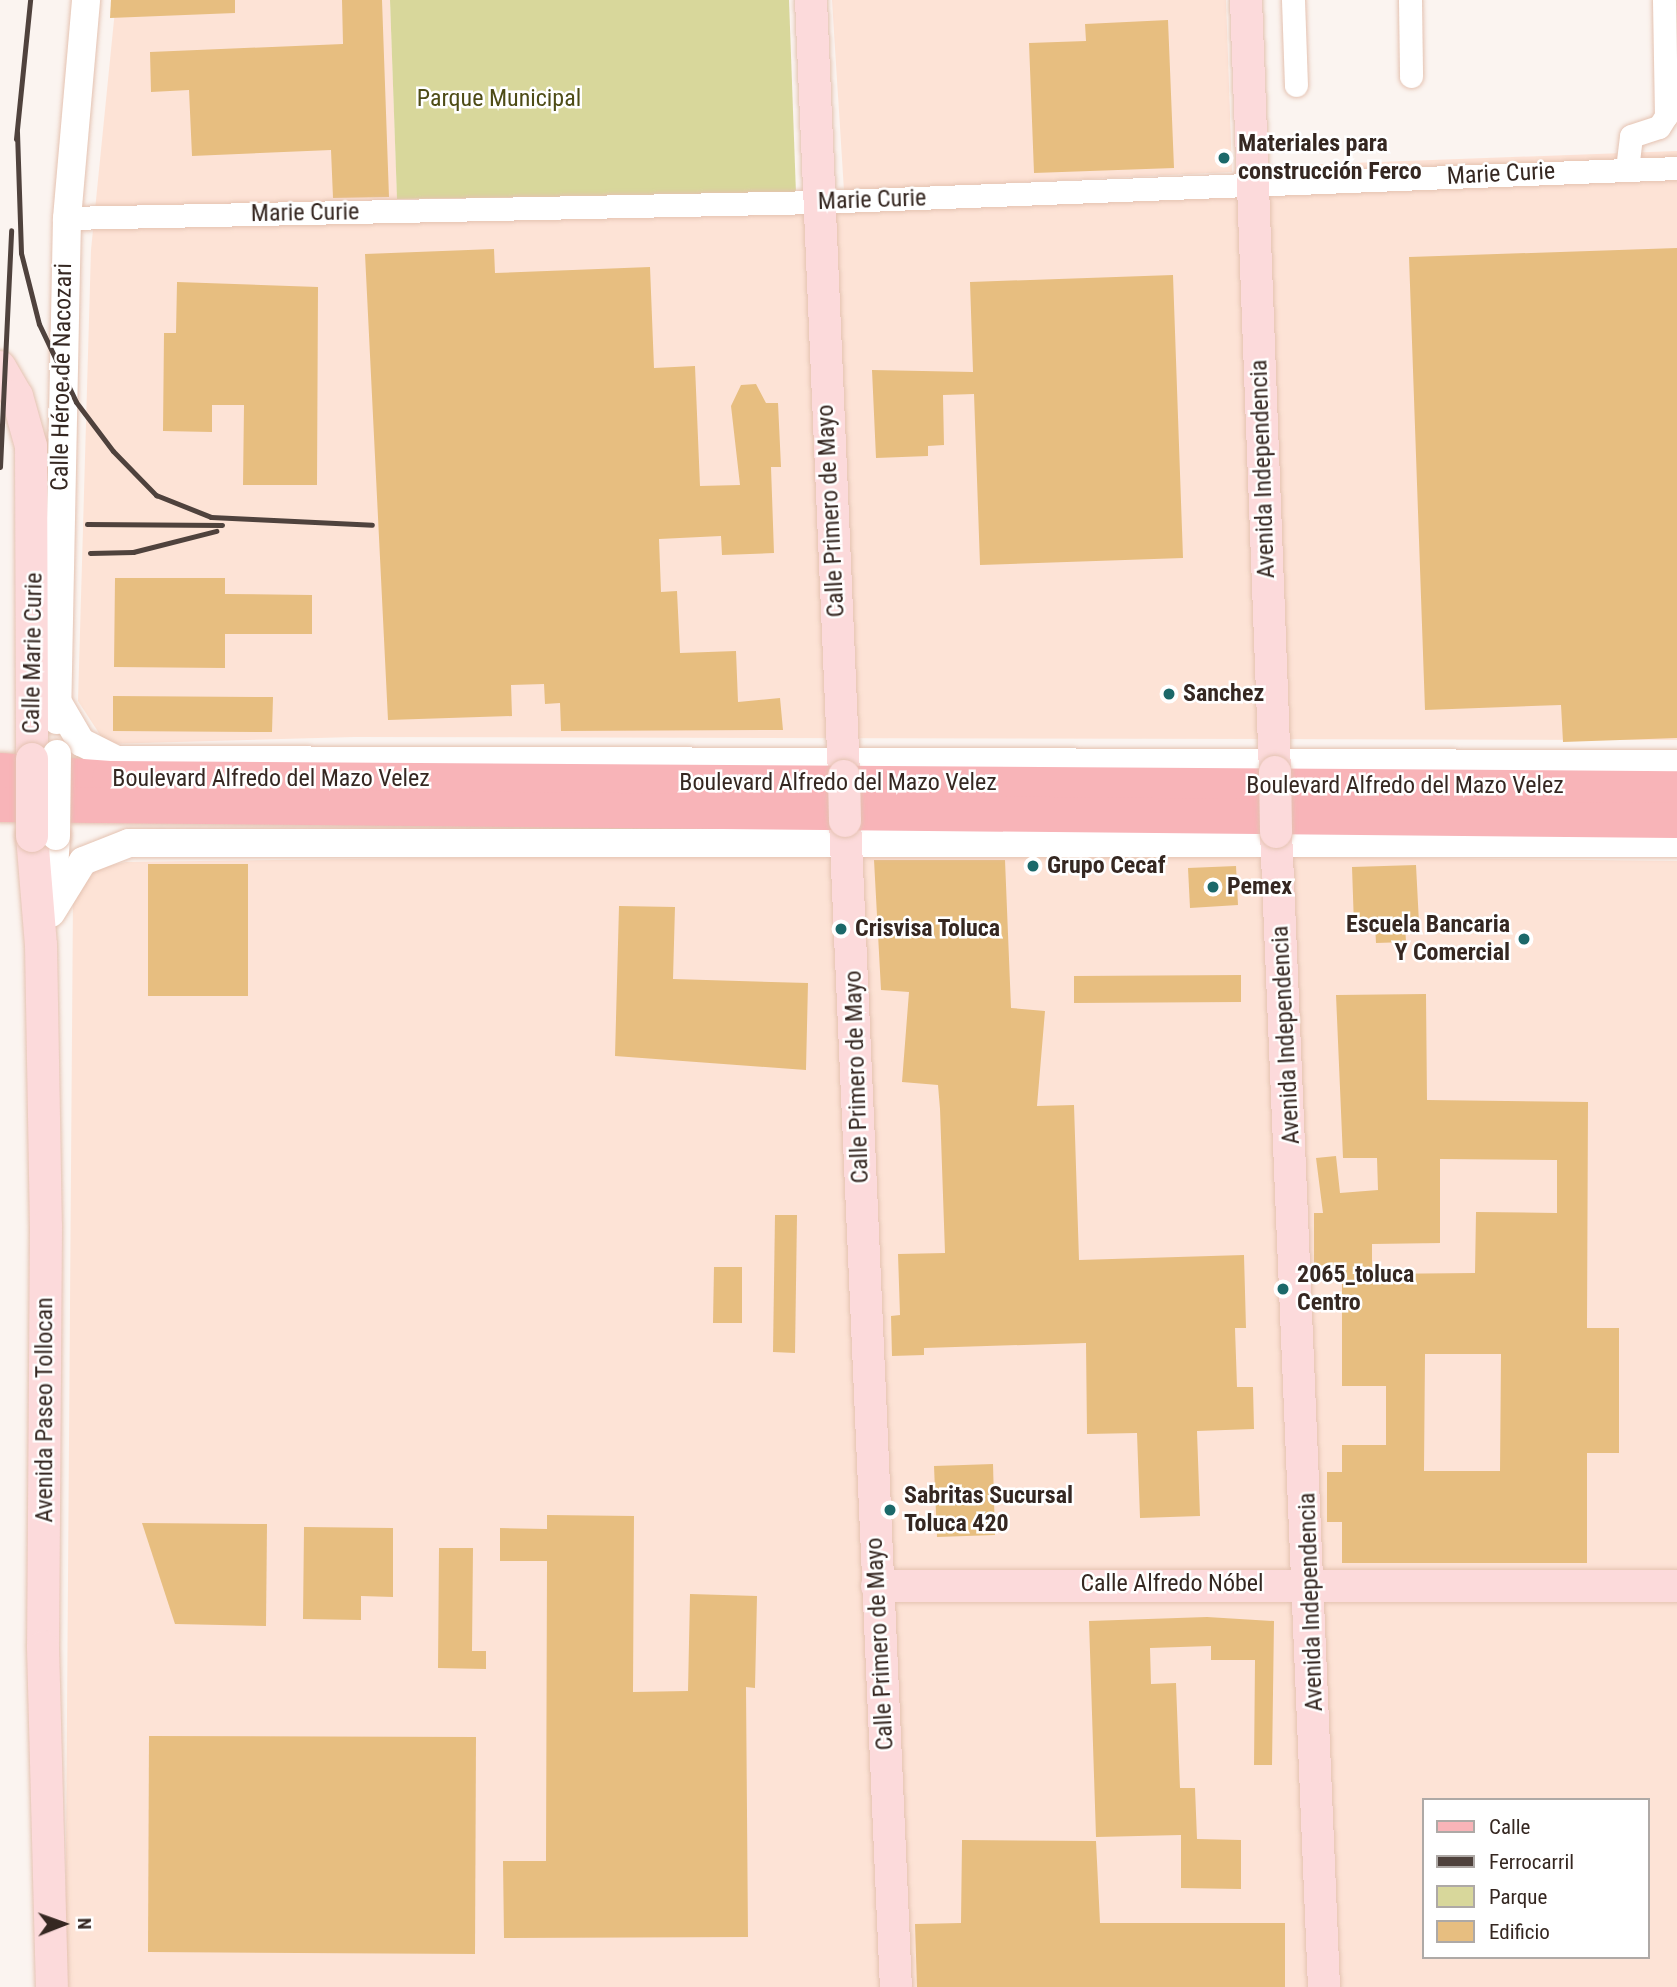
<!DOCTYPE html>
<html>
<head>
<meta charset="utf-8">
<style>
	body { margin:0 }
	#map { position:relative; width:1677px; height:1987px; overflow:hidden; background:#fbf4f0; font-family:"Roboto Condensed",sans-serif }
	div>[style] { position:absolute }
	.built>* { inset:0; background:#fde3d6 }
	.green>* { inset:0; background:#d8d79b }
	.building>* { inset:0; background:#e7be80 }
	.roads { filter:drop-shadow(0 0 2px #e4c2b1) drop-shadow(0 0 2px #e4c2b1) }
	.minor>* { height:23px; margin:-11.5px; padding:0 11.5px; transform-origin:11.5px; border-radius:11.5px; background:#fff }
	.tertiary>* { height:28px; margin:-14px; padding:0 14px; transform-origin:14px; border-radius:14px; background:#fff }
	.secondary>* { height:32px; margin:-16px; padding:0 16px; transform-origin:16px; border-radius:16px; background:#fcdadb }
	.primary>* { height:35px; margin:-17.5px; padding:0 17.5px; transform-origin:17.5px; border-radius:17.5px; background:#f8b4b8 }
	.rail>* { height:5px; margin:-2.5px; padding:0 2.5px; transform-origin:2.5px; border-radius:2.5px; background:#4f423d }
	.bridges { filter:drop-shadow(0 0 2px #e4c2b1) drop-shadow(0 0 2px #e4c2b1) }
	.tertiary-bridge>* { height:28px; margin:-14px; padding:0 14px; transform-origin:14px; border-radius:14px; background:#fff }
	.secondary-bridge>* { height:32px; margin:-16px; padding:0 16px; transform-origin:16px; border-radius:16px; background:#fcdadb }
	.dots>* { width:19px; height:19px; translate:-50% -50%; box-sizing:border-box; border:4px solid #fff; border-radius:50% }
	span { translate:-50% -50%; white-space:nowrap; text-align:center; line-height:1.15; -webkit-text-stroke:5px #fff; paint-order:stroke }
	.park-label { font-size:24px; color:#4e4c16 }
	.poi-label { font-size:24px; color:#352721; font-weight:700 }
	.left { translate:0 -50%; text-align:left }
	.right { translate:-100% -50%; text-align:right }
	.street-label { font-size:24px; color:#352721 }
	.legend { position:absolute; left:1422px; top:1798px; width:228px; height:161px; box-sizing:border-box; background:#fff; border:2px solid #aea9a6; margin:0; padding:9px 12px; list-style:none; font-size:21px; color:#352721 }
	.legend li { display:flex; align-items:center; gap:14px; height:35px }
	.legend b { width:35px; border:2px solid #aea9a6 }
	.north { position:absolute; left:28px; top:1889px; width:70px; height:70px; -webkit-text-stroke:5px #fff; paint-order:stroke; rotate:89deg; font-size:19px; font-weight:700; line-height:28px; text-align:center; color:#352721 }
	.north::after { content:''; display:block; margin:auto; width:24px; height:32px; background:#352721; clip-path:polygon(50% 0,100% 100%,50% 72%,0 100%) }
</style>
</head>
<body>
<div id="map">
	<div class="built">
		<div style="clip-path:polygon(116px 0,390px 0,398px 223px,1251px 181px,1271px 166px,1677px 151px,1677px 740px,354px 737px,106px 744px,78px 701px,91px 250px)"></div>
		<div style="clip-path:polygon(832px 0,1226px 0,1232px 172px,844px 191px)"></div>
		<div style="clip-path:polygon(evenodd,878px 852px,1677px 861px,1677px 1987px,65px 1987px,73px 896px,93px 869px,126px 862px,878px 852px,1423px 1800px,1647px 1800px,1647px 1957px,1423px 1957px,1423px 1800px)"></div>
	</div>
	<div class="green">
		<div style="clip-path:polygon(390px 0,789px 0,796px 194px,397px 199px)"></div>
	</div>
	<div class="building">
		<div style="clip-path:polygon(111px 0,235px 0,235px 13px,110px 18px)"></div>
		<div style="clip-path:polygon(342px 0,382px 0,389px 197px,333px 198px,331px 150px,192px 156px,189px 90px,151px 92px,150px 52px,343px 44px)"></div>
		<div style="clip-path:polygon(1168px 20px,1174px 168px,1034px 173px,1029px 43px,1086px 41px,1085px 24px)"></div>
		<div style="clip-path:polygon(1677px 248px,1677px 738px,1563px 742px,1561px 705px,1425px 710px,1409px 257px)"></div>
		<div style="clip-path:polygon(494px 249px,495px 273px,650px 267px,654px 368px,695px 366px,700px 486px,740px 485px,731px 406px,741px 385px,756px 384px,766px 403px,778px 403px,781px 467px,771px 467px,774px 553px,722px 555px,721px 536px,659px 539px,661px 592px,677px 591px,680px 653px,736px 651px,738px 702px,780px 698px,783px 730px,561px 731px,560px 703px,545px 704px,544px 684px,511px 685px,512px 716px,388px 720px,365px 254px)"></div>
		<div style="clip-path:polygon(1173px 275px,1183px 558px,980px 565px,974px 394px,943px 395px,944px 445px,928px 446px,928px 456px,876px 458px,872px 370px,973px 372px,970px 282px)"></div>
		<div style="clip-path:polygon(177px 282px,318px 287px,317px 485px,243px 485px,244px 405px,212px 405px,212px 432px,163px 431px,164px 333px,176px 333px)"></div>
		<div style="clip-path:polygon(115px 578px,225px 578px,225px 594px,312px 595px,312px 634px,225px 634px,225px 668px,114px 667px)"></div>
		<div style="clip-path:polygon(113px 696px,273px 697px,272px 732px,113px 731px)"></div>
		<div style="clip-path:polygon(874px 860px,1005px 860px,1011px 1008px,1045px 1011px,1037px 1106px,1074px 1105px,1079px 1260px,1244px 1255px,1246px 1328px,1235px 1328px,1237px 1387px,1253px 1387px,1254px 1429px,1197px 1431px,1200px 1516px,1140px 1518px,1137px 1433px,1087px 1434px,1086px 1343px,924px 1348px,924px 1355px,892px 1356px,891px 1316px,900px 1315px,898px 1254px,945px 1253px,940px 1109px,938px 1085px,902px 1082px,909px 992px,881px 990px)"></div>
		<div style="clip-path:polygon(148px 864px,248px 864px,248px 996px,148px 996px)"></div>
		<div style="clip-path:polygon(1416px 865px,1419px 923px,1405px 924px,1406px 942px,1376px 943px,1375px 925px,1354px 926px,1352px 867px)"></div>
		<div style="clip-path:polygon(1236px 866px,1238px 905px,1190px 908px,1188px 868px)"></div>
		<div style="clip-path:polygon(619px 906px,675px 907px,673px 979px,808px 983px,806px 1070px,615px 1056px)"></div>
		<div style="clip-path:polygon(1241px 975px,1241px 1002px,1074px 1003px,1074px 976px)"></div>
		<div style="clip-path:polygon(evenodd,1426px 994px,1427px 1100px,1588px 1102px,1587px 1328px,1619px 1328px,1619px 1453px,1587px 1453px,1587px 1563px,1342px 1563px,1342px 1522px,1327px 1522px,1327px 1472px,1342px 1472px,1342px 1445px,1386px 1445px,1386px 1386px,1342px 1386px,1342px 1266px,1314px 1265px,1314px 1213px,1323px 1213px,1316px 1158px,1336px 1156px,1340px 1193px,1378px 1190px,1377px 1158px,1343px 1158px,1336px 995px,1426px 994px,1440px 1159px,1557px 1160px,1557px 1213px,1476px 1212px,1475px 1273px,1372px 1274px,1372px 1244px,1440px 1243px,1440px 1159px,1426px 994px,1425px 1354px,1501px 1354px,1500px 1471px,1424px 1471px,1425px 1354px)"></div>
		<div style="clip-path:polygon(775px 1215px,797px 1215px,795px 1353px,773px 1352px)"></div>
		<div style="clip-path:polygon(714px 1267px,742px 1267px,742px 1323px,713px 1323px)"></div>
		<div style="clip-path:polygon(993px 1464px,995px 1535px,937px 1537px,934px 1466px)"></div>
		<div style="clip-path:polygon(547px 1515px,634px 1516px,633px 1692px,688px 1691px,690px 1594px,757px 1596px,755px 1688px,746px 1687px,748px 1937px,504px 1938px,503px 1861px,546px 1861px,547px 1561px,500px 1561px,500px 1528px,547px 1529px)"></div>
		<div style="clip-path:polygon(142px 1523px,267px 1524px,266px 1626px,175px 1624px)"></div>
		<div style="clip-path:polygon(304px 1527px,393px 1528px,393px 1597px,361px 1596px,361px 1620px,303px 1619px)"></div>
		<div style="clip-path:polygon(439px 1548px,473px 1548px,472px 1651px,486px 1651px,486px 1669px,438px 1668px)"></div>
		<div style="clip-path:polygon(1207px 1617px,1274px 1621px,1272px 1765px,1254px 1765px,1255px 1660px,1211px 1660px,1211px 1646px,1150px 1648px,1151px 1684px,1176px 1683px,1180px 1788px,1195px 1788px,1197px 1839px,1241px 1840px,1241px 1889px,1181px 1888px,1181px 1835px,1096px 1837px,1089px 1621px)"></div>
		<div style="clip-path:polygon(149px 1736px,476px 1737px,475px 1954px,148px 1952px)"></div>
		<div style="clip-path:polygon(962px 1840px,1096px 1841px,1100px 1923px,1285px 1923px,1285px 1987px,917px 1987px,915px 1924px,961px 1923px)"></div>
	</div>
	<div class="roads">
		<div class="minor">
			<div style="left:1293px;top:0;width:85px;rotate:88deg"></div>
			<div style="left:1410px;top:0;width:76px;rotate:89.2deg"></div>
			<div style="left:1627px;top:169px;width:33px;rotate:-83deg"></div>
			<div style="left:1631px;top:136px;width:29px;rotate:-18deg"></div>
			<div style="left:1659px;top:127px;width:13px;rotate:-58deg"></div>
			<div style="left:1666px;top:116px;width:116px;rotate:-91deg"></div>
			<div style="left:67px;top:218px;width:749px;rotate:-1.22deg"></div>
			<div style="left:816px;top:202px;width:862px;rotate:-2.26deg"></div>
		</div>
		<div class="tertiary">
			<div style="left:57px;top:701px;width:48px;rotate:59.7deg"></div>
			<div style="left:81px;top:742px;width:40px;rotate:26.6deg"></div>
			<div style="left:117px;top:760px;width:1560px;rotate:0.15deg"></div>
			<div style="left:57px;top:720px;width:502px;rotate:-88.86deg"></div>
			<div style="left:67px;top:218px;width:219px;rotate:-85deg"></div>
			<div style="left:52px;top:902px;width:66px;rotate:-86.5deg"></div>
			<div style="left:51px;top:913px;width:61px;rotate:-58.4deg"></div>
			<div style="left:83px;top:861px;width:49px;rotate:-21.4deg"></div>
			<div style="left:129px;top:843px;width:1548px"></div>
		</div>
		<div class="secondary">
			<div style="left:811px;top:0;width:777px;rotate:87.56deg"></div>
			<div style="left:1246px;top:0;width:773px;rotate:87.85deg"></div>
			<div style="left:0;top:367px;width:34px;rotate:60deg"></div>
			<div style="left:17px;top:396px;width:52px;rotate:74.4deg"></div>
			<div style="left:31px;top:446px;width:313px;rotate:89.8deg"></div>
			<div style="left:845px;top:821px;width:1167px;rotate:87.5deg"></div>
			<div style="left:1276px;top:832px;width:1156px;rotate:87.62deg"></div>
			<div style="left:32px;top:836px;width:109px;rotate:85.3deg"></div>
			<div style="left:41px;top:945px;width:281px;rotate:89deg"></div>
			<div style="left:46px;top:1226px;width:421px;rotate:90.4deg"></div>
			<div style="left:43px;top:1647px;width:340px;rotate:88.5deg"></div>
			<div style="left:877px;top:1586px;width:800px"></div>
		</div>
		<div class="primary">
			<div style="left:0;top:770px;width:109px;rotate:4.2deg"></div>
			<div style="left:109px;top:778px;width:1568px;rotate:0.37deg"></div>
			<div style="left:0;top:804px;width:1677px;rotate:0.55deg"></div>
		</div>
	</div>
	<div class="rail">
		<div style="left:17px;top:132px;width:121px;rotate:88.1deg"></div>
		<div style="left:21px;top:253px;width:73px;rotate:75.8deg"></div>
		<div style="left:39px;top:324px;width:86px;rotate:64.6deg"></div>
		<div style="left:76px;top:402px;width:61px;rotate:52.9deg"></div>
		<div style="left:113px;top:451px;width:62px;rotate:45.7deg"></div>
		<div style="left:156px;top:495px;width:59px;rotate:21.8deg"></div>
		<div style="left:211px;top:517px;width:161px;rotate:2.8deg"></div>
		<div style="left:16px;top:139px;width:140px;rotate:-84.2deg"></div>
		<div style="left:0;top:467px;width:237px;rotate:-87.3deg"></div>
		<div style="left:87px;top:524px;width:135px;rotate:0.4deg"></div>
		<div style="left:90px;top:553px;width:43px;rotate:-1.3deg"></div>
		<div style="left:133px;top:552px;width:86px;rotate:-14.2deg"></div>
	</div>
	<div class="bridges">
		<div class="tertiary-bridge">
			<div style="left:56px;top:836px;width:82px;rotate:-89.3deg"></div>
		</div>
		<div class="secondary-bridge">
			<div style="left:1275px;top:772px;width:60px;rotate:89deg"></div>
			<div style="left:844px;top:776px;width:45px;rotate:88.7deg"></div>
			<div style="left:32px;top:836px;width:77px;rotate:-90deg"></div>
		</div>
	</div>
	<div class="dots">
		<div style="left:1224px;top:158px;background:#1b6869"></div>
		<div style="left:1169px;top:694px;background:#1b6869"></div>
		<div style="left:1033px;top:866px;background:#1b6869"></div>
		<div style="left:1213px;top:887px;background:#1b6869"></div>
		<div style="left:841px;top:929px;background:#1b6869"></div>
		<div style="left:1524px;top:939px;background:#1b6869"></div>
		<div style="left:1283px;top:1289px;background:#1b6869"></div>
		<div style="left:890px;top:1510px;background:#1b6869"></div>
	</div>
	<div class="park-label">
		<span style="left:499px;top:99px">Parque Municipal</span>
	</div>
	<div class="poi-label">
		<span class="left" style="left:1238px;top:158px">Materiales para<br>construcción Ferco</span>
		<span class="left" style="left:1183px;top:694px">Sanchez</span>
		<span class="left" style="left:1047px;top:866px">Grupo Cecaf</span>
		<span class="left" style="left:1227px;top:887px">Pemex</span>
		<span class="right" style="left:1510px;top:939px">Escuela Bancaria<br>Y Comercial</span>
		<span class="left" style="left:855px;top:929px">Crisvisa Toluca</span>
		<span class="left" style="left:1297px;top:1289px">2065_toluca<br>Centro</span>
		<span class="left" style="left:904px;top:1510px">Sabritas Sucursal<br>Toluca 420</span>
	</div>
	<div class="street-label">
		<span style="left:1501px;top:174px;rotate:-3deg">Marie Curie</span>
		<span style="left:872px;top:200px;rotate:-2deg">Marie Curie</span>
		<span style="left:305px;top:213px;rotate:-1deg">Marie Curie</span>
		<span style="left:62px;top:377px;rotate:-89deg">Calle Héroe de Nacozari</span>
		<span style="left:1263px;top:469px;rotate:-92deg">Avenida Independencia</span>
		<span style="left:831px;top:511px;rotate:-93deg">Calle Primero de Mayo</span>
		<span style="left:33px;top:653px;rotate:-89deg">Calle Marie Curie</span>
		<span style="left:271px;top:779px">Boulevard Alfredo del Mazo Velez</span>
		<span style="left:838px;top:783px">Boulevard Alfredo del Mazo Velez</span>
		<span style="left:1405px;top:786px">Boulevard Alfredo del Mazo Velez</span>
		<span style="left:1286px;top:1035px;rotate:-93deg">Avenida Independencia</span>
		<span style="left:857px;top:1077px;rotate:-92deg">Calle Primero de Mayo</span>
		<span style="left:45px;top:1410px;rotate:-90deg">Avenida Paseo Tollocan</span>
		<span style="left:1172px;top:1584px">Calle Alfredo Nóbel</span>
		<span style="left:1311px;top:1602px;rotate:-92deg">Avenida Independencia</span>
		<span style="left:880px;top:1644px;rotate:-93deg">Calle Primero de Mayo</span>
	</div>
	<ul class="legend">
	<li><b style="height:9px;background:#f8b4b8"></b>Calle</li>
	<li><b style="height:9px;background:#4f423d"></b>Ferrocarril</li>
	<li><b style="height:19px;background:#d8d79b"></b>Parque</li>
	<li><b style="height:19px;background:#e7be80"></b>Edificio</li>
	</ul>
	<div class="north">N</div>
</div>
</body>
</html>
